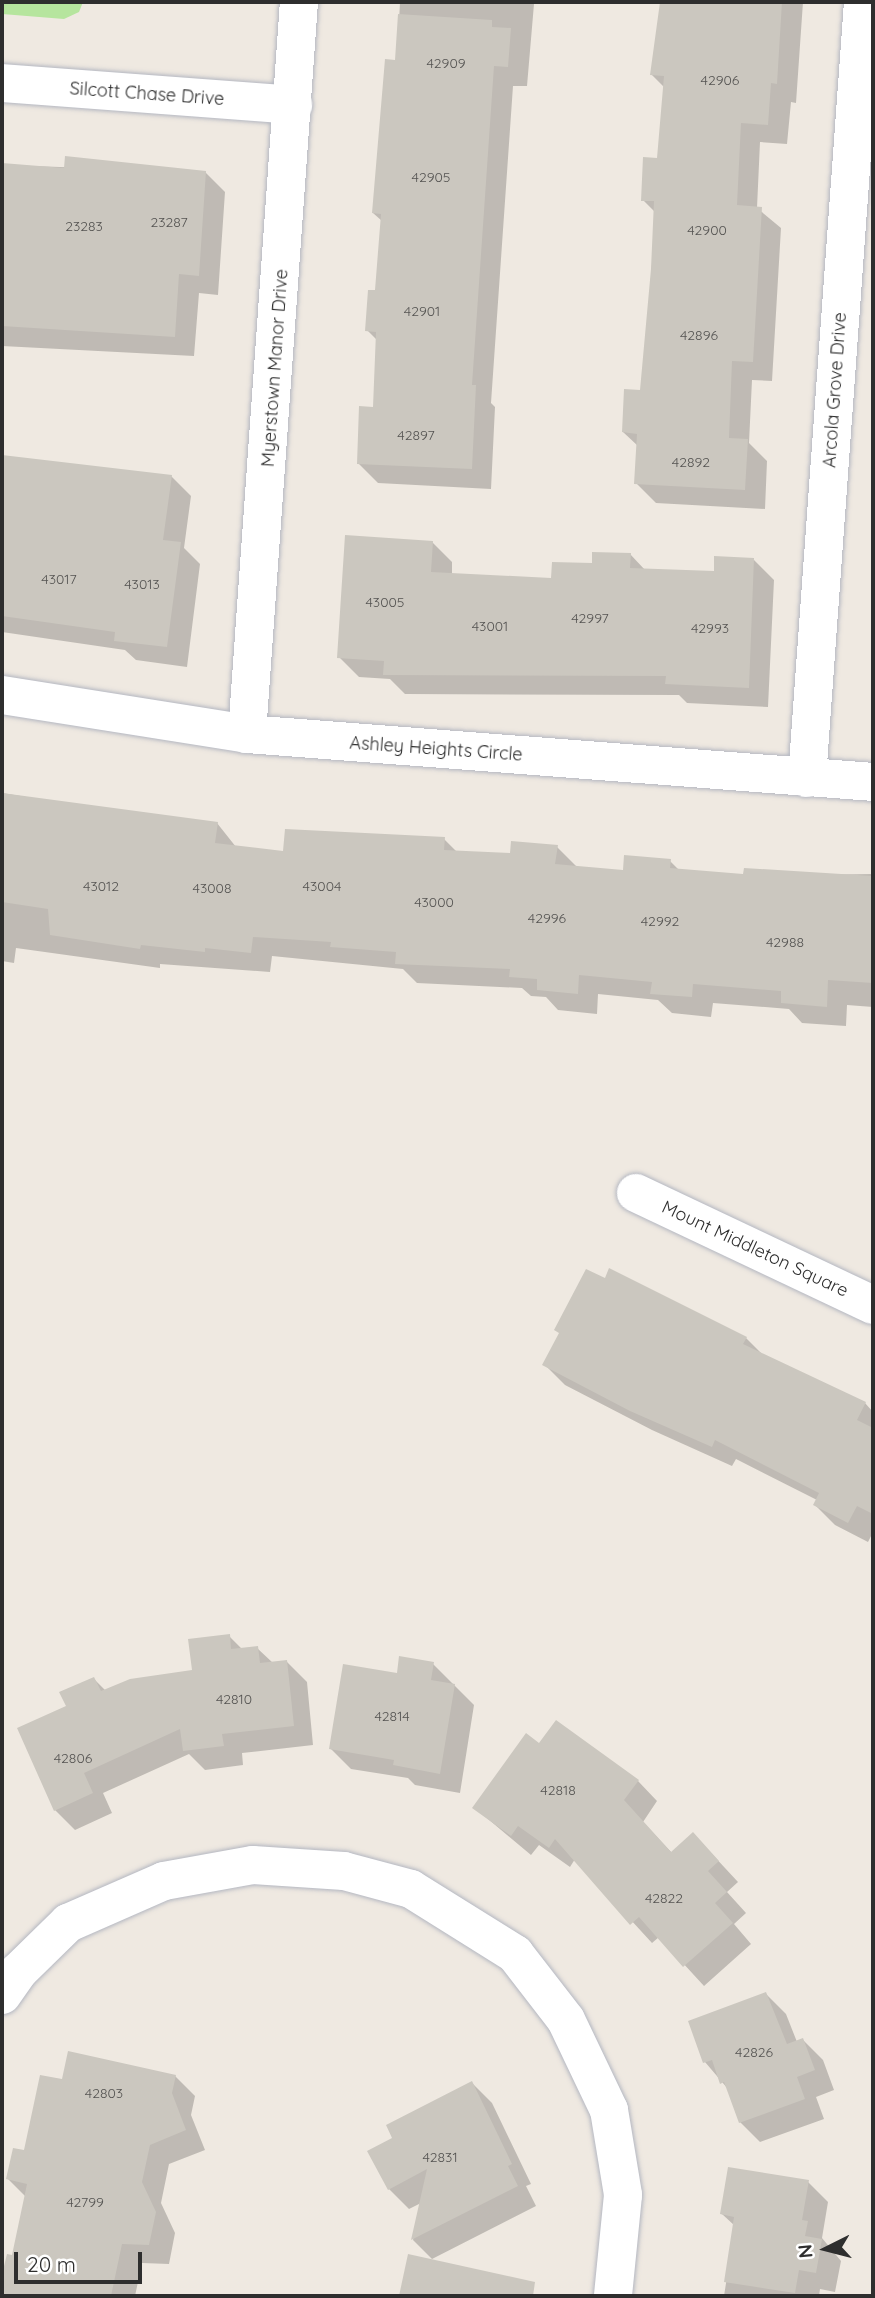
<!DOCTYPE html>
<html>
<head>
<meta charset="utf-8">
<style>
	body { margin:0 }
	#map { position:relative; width:875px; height:2298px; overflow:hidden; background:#efe9e1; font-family:Quicksand,sans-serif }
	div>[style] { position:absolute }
	.green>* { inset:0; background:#b6e59e }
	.shadow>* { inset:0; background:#0003 }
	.building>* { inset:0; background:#cbc7bf }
	.roads { filter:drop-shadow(0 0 2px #b4b7c1) drop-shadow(0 0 2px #b4b7c1) }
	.minor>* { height:38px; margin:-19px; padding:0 19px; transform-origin:19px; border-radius:19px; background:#fff }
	span { translate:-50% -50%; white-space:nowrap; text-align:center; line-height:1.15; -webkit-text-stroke:5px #fff; paint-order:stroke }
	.number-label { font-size:14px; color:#555452 }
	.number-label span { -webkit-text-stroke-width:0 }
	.street-label { font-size:18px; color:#2e2e2e }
	.frame { position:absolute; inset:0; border:4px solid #2e2e2e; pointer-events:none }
	.north { position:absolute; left:791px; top:2214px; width:70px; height:70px; -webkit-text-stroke:5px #fff; paint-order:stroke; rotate:264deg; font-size:19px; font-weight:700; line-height:28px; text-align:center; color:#2e2e2e }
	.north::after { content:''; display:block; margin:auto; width:24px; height:32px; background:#2e2e2e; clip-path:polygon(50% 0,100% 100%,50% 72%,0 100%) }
	.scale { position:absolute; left:14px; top:2252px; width:128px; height:32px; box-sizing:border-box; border:4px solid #2e2e2e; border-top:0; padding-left:9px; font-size:21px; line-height:24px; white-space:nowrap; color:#2e2e2e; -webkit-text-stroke:5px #fff; paint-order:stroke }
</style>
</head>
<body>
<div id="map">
	<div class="green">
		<div style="clip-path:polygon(2px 2px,83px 2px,79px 12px,64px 19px,2px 14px)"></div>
	</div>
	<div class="shadow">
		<div style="clip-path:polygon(400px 2px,542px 2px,534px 4px,527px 86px,513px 86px,491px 403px,495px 407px,491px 489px,378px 483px,358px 463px,375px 409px,377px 340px,367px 330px,377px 292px,382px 221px,373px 213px,397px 62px)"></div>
		<div style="clip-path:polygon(662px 2px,803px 2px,796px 103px,791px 102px,787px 144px,760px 142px,757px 208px,781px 228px,772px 381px,752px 380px,749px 443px,767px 461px,765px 509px,656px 503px,636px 483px,638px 446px,623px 432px,642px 392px,656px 213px,643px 200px,659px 160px,665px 88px,651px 74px)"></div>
		<div style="clip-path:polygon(2px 165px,205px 172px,225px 192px,218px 295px,199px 293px,194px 356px,2px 346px)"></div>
		<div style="clip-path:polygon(2px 457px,171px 476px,191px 496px,184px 548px,200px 564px,187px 667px,136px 660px,125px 650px,2px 632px)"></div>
		<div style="clip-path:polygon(432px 542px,452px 562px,452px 575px,553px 580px,630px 554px,646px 571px,716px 573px,754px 560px,774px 580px,768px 707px,687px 703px,679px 695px,405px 694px,390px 679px,359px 677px,339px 657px)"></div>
		<div style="clip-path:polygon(2px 793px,173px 821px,217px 823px,236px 847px,285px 853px,444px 839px,457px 852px,511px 855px,557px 847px,578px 868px,624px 872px,670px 861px,679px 870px,745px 876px,873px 874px,873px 1007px,847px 1005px,846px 1026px,802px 1023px,789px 1009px,713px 1003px,711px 1017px,672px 1013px,658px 1000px,598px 994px,597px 1014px,558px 1010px,546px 997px,531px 996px,522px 988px,417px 983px,403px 969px,272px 956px,270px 972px,160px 964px,160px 968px,16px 948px,14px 963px,2px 961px)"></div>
		<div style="clip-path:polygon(746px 1338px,764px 1356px,865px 1403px,873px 1412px,873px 1532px,868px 1542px,835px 1525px,815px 1505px,817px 1500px,736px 1459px,732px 1466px,652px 1430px,565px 1385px,545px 1365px)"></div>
		<div style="clip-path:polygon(229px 1636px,242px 1649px,257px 1648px,273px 1663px,287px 1662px,307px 1682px,313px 1745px,242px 1753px,243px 1765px,205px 1770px,189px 1754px,103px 1793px,112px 1813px,75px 1830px,55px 1810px,68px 1706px,94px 1679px,106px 1691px,194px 1672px)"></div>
		<div style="clip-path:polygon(433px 1664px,474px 1705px,460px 1793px,415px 1785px,408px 1778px,351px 1769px,331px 1749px,398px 1675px)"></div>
		<div style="clip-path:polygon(540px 1745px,638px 1781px,657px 1801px,643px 1822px,672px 1853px,712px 1854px,738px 1882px,727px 1892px,746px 1913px,734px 1924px,751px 1944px,704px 1986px,659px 1937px,652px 1943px,575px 1859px,570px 1867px,539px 1845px,531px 1855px,475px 1808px)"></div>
		<div style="clip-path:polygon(766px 1994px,786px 2014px,797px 2042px,803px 2040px,823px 2060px,834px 2090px,816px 2097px,824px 2119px,760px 2142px,740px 2122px,728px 2089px,705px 2062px)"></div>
		<div style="clip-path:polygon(175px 2076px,195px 2096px,191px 2115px,205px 2150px,169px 2164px,161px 2203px,175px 2233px,169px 2264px,142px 2263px,135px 2296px,2px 2296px,8px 2256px,13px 2257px,26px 2197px,8px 2179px,63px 2082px)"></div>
		<div style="clip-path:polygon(472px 2083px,492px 2103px,531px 2184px,526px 2186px,536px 2206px,432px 2259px,413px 2240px,421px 2203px,409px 2209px,389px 2189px,395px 2138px)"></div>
		<div style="clip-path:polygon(808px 2182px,828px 2202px,822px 2238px,841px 2261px,835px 2292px,820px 2289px,819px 2296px,724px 2296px,735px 2226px,722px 2214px)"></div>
		<div style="clip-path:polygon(409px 2256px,512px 2294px,512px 2296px,401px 2296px)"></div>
	</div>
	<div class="building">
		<div style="clip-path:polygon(660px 2px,782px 2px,777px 84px,771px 83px,768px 125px,741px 123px,737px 205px,762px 207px,753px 362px,732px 361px,729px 438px,748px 439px,745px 490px,634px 484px,637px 434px,622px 432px,624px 389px,640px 390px,651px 269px,654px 201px,641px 201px,643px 157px,657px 158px,664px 76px,650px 75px)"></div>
		<div style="clip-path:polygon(398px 14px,492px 20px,492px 27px,511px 28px,508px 67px,494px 66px,472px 385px,476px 385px,472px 469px,357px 464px,359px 406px,373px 407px,376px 332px,365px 331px,368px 290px,375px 290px,381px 214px,372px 213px,385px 59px,395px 60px)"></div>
		<div style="clip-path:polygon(65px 156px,206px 171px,199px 276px,179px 274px,175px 337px,2px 326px,2px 163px,64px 168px)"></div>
		<div style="clip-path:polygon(2px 455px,172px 475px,163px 540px,181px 542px,167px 647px,114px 641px,115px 632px,2px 616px)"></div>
		<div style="clip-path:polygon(345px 535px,433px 541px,431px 572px,551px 578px,552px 562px,592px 563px,592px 552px,631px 553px,630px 568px,714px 571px,714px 556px,754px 558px,749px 688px,665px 684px,666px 676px,383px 675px,384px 661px,337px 658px)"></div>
		<div style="clip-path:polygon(2px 793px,218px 822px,215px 843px,283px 851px,285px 829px,445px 837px,444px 850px,510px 853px,511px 841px,558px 845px,555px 864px,623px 870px,624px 855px,671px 859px,670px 868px,743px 874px,744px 868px,873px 876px,873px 983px,828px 980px,827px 1007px,781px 1003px,781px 991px,693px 984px,692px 997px,650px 994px,652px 982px,579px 975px,578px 994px,537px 990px,537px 979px,509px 977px,510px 969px,395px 964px,396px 952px,330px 947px,331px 942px,253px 937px,251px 953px,205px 948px,205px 952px,141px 945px,140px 949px,50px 935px,48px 909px,2px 902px)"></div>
		<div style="clip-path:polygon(609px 1268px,747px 1337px,743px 1344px,866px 1402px,857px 1420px,873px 1428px,873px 1514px,857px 1506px,848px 1523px,813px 1505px,819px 1493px,715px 1440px,712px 1447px,630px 1411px,542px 1365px,559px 1333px,554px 1330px,586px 1269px,605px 1278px)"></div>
		<div style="clip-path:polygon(230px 1634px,231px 1649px,258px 1646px,260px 1663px,287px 1660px,294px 1726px,222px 1734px,224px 1746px,183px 1751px,180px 1729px,84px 1773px,93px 1793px,54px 1811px,17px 1728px,66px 1706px,59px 1692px,94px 1677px,101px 1691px,130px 1679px,192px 1670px,188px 1639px)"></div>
		<div style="clip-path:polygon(399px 1656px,434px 1662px,431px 1680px,455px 1684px,440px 1774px,393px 1765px,394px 1760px,329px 1749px,343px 1664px,397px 1673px)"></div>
		<div style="clip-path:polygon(556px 1720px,639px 1780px,624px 1800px,671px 1852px,693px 1832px,719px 1861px,708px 1871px,727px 1892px,715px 1903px,733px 1923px,683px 1967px,639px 1917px,630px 1925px,555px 1839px,549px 1848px,518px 1826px,511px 1836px,472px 1808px,526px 1733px,539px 1743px)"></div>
		<div style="clip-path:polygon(766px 1992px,787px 2044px,803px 2038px,815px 2070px,797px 2077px,805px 2099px,739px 2123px,724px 2082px,720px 2084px,712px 2060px,703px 2063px,688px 2021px)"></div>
		<div style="clip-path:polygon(68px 2051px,176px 2075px,172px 2093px,186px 2130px,150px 2145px,142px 2182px,156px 2212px,149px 2245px,122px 2244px,111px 2296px,2px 2296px,2px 2274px,7px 2254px,12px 2255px,27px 2184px,6px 2179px,13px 2148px,24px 2150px,40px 2075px,62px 2079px)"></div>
		<div style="clip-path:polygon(472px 2081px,512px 2164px,508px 2166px,518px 2186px,411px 2240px,427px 2169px,388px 2190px,367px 2151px,392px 2138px,386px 2125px)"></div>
		<div style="clip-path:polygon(728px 2167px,809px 2180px,802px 2220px,808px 2221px,805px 2236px,822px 2239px,816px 2273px,799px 2270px,795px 2293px,724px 2282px,734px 2217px,720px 2214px)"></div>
		<div style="clip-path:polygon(408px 2254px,535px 2282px,533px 2296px,399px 2296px)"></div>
	</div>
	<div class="roads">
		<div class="minor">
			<div style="left:2px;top:83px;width:292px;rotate:4.3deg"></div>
			<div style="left:2px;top:695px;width:248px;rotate:9deg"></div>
			<div style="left:247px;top:734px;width:628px;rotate:4.38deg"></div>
			<div style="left:247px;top:734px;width:734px;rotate:-85.94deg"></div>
			<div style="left:807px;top:778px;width:778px;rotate:-85.87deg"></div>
			<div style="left:636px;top:1193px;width:262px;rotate:25.3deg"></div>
			<div style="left:2px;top:1995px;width:29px;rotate:-55deg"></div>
			<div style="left:19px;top:1971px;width:69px;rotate:-44.4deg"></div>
			<div style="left:68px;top:1923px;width:105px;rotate:-23.6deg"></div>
			<div style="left:164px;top:1881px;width:90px;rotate:-10.2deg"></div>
			<div style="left:253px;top:1865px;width:91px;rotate:3.8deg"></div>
			<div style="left:344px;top:1871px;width:69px;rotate:15deg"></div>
			<div style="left:411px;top:1889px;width:123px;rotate:32deg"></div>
			<div style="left:515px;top:1954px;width:83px;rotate:52.3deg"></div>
			<div style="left:566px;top:2020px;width:100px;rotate:64.5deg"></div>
			<div style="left:609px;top:2110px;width:86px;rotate:80.6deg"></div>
			<div style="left:623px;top:2195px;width:101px;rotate:95.7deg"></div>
		</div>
	</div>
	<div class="number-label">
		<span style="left:446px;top:63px">42909</span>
		<span style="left:720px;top:80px">42906</span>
		<span style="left:431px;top:177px">42905</span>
		<span style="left:169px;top:222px">23287</span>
		<span style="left:84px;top:226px">23283</span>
		<span style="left:707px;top:230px">42900</span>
		<span style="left:422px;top:311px">42901</span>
		<span style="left:699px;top:335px">42896</span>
		<span style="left:416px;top:435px">42897</span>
		<span style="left:691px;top:462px">42892</span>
		<span style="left:59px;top:579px">43017</span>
		<span style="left:142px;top:584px">43013</span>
		<span style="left:385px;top:602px">43005</span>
		<span style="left:590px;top:618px">42997</span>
		<span style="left:490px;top:626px">43001</span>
		<span style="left:710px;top:628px">42993</span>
		<span style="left:101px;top:886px">43012</span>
		<span style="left:322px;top:886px">43004</span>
		<span style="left:212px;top:888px">43008</span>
		<span style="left:434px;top:902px">43000</span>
		<span style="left:547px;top:918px">42996</span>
		<span style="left:660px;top:921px">42992</span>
		<span style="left:785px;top:942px">42988</span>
		<span style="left:234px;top:1699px">42810</span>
		<span style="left:392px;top:1716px">42814</span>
		<span style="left:73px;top:1758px">42806</span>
		<span style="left:558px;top:1790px">42818</span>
		<span style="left:664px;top:1898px">42822</span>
		<span style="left:754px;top:2052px">42826</span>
		<span style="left:104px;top:2093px">42803</span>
		<span style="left:440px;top:2157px">42831</span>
		<span style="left:85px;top:2202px">42799</span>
	</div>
	<div class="street-label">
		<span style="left:147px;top:94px;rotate:4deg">Silcott Chase Drive</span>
		<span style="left:275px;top:368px;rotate:-86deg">Myerstown Manor Drive</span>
		<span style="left:835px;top:390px;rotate:-86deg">Arcola Grove Drive</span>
		<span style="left:436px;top:749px;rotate:4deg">Ashley Heights Circle</span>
		<span style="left:755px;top:1249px;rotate:25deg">Mount Middleton Square</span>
	</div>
	<div class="frame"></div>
	<div class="north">N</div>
	<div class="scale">20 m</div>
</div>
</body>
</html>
